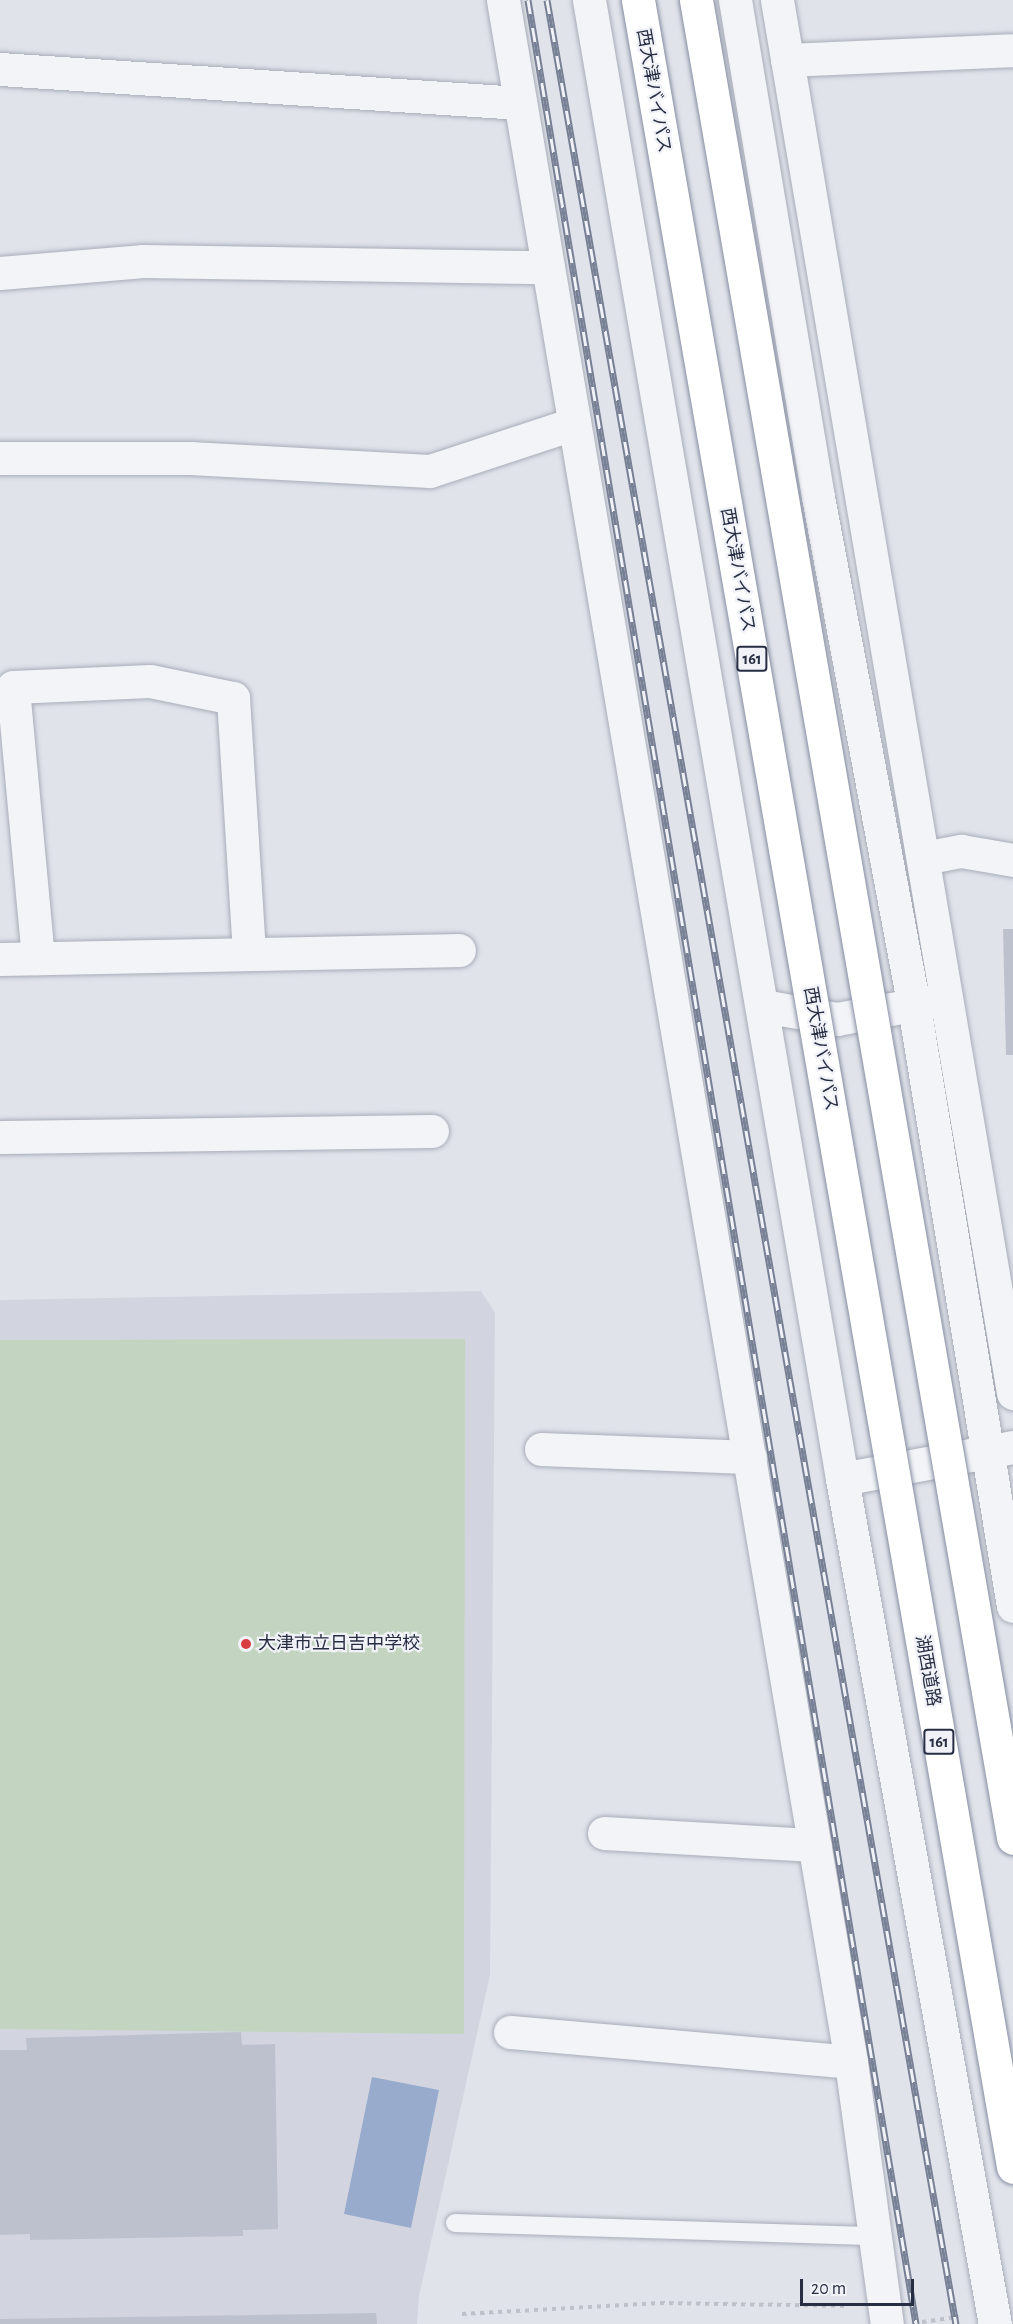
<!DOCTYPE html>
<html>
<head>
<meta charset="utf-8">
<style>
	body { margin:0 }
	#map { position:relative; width:1013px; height:2324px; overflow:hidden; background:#e0e3ea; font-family:"Alegreya Sans","Noto Sans JP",sans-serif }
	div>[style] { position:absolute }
	.built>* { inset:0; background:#d2d5df }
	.green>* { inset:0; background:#c3d5c1 }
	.water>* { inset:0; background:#99abcd }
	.building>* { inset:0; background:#bdc1cd }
	.path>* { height:4px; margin-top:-2px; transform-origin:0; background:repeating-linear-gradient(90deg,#bec1c9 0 4.5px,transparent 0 9px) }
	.roads { filter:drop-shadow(0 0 2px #a8adb8) drop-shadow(0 0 2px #a8adb8) }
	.service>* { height:18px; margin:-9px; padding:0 9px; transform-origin:9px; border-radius:9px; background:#f3f4f8 }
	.minor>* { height:33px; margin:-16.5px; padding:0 16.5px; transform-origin:16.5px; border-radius:16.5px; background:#f3f4f8 }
	.tertiary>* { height:33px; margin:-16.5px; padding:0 16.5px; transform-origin:16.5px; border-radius:16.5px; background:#f3f4f8 }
	.rail>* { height:7px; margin-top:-3.5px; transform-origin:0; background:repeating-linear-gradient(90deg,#f0f2f7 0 14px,#788095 0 28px); box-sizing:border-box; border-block:2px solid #788095 }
	.bridges { filter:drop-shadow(0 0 2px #868ea2) drop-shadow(0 0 2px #868ea2) }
	.motorway-bridge>* { height:33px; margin:-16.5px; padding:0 16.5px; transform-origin:16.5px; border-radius:16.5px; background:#fff }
	.dots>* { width:16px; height:16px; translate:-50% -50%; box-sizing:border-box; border:3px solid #f0f2f7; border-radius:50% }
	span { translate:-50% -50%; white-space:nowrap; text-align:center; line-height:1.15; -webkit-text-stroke:4.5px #f0f2f7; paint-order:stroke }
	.shield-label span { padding:2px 4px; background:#f0f2f7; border:2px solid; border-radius:4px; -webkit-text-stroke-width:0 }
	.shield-label { font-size:16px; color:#272e43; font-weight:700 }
	.street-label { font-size:18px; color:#272e43 }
	.poi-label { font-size:18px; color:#272e43 }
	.left { translate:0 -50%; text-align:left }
	.scale { position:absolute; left:800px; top:2279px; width:114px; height:27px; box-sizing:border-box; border:3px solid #272e43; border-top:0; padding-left:8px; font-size:18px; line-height:21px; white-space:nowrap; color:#272e43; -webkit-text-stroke:4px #f0f2f7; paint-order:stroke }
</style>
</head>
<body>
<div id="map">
	<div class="built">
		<div style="clip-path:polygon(481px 1291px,495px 1313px,490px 1975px,419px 2296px,417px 2324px,0 2324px,0 1300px)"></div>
	</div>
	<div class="green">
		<div style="clip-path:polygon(465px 1339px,464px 2034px,0 2029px,0 1340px)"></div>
	</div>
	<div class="water">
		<div style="clip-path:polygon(372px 2077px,439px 2090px,411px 2228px,344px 2214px)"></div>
	</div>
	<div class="building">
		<div style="clip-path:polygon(1003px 929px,1013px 929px,1013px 1055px,1006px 1055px)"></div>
		<div style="clip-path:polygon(241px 2032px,242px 2045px,275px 2044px,278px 2229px,243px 2230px,243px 2236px,30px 2240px,30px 2234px,0 2235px,0 2050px,27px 2050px,26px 2038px)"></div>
		<div style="clip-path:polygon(376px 2313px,377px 2324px,0 2324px,0 2319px)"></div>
	</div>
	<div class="path">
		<div style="left:462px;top:2314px;width:198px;rotate:-3.2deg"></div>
		<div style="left:660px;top:2303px;width:188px;rotate:0.9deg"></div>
		<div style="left:922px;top:2322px;width:37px;rotate:-8deg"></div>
	</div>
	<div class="roads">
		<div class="service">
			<div style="left:455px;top:2223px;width:420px;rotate:1.8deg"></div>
		</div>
		<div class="minor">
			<div style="left:503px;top:0;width:2091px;rotate:80.42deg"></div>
			<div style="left:851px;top:2062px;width:264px;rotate:82.2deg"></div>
			<div style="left:777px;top:0;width:1413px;rotate:80.38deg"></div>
			<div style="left:787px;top:60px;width:226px;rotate:-2.5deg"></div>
			<div style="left:0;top:69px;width:521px;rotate:3.74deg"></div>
			<div style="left:0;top:273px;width:144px;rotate:-4.8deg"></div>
			<div style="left:143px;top:261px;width:403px;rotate:0.9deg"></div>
			<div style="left:0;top:458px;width:190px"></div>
			<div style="left:190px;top:458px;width:240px;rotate:3.1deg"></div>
			<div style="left:430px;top:471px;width:151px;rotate:-18.2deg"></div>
			<div style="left:924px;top:858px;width:38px;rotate:-11deg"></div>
			<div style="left:961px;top:851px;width:53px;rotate:9.8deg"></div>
			<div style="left:38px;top:958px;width:272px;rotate:-95.3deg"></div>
			<div style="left:13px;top:687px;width:137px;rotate:-2.5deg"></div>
			<div style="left:150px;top:681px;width:85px;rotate:11.6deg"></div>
			<div style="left:233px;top:698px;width:255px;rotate:86.4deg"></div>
			<div style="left:0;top:959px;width:459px;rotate:-1.1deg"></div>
			<div style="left:763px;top:1006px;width:75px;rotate:10deg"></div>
			<div style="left:837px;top:1019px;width:105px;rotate:-10.5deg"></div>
			<div style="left:0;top:1137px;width:432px;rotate:-0.8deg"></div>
			<div style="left:541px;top:1449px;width:209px;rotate:2.2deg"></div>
			<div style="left:842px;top:1479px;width:174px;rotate:-10.6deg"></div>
			<div style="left:604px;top:1833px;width:211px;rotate:3.3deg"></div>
			<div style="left:510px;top:2032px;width:342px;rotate:5deg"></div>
		</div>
		<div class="tertiary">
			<div style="left:589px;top:0;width:1500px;rotate:80.29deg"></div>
			<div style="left:842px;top:1479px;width:859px;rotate:79.74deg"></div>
			<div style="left:735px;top:0;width:504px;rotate:80.52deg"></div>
			<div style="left:818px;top:497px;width:519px;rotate:79.34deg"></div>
			<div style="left:914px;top:1007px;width:607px;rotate:80.62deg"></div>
		</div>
	</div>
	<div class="rail">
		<div style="left:528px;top:0;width:2356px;rotate:80.52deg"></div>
		<div style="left:547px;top:0;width:2360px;rotate:80.02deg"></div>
	</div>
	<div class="bridges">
		<div class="motorway-bridge">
			<div style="left:638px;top:0;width:2199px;rotate:80.18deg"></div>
			<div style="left:696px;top:0;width:1865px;rotate:80.21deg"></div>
		</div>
	</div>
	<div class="dots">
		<div style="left:246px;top:1644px;background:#d83d41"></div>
	</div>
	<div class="shield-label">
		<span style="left:752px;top:659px">161</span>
		<span style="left:939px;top:1742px">161</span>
	</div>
	<div class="street-label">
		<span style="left:653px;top:91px;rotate:80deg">西大津バイパス</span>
		<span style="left:737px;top:570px;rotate:80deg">西大津バイパス</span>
		<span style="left:820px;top:1049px;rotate:80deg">西大津バイパス</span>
		<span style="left:927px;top:1671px;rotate:80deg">湖西道路</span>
	</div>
	<div class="poi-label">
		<span class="left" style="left:258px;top:1644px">大津市立日吉中学校</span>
	</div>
	<div class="scale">20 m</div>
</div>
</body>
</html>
